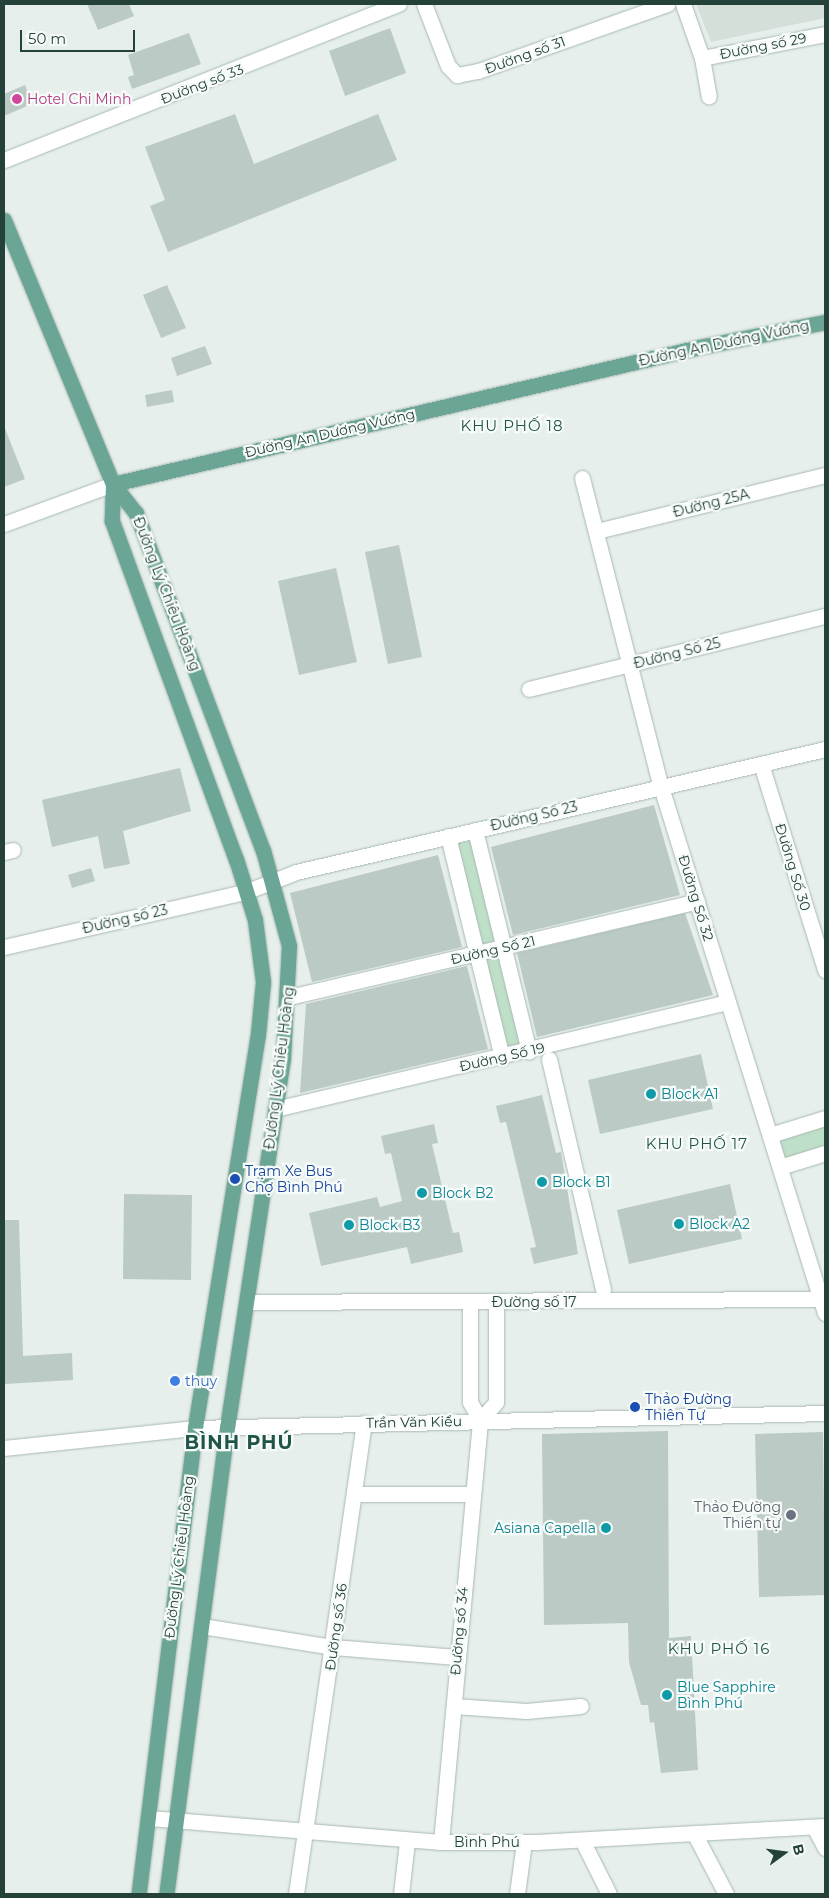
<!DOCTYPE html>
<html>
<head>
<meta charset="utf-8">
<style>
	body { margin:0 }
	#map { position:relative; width:829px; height:1898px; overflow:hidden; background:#e6efeb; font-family:Montserrat,sans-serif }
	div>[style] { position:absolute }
	.built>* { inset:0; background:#d4dfda }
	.green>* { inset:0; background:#bfe0c8 }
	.building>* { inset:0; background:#bbcac4 }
	.roads { filter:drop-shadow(0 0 1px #a8b8b2) drop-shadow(0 0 1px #a8b8b2) }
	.minor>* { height:15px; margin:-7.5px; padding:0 7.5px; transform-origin:7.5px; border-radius:7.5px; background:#fff }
	.major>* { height:15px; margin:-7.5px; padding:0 7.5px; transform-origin:7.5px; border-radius:7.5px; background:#6aa596 }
	.dots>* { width:14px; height:14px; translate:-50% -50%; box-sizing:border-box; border:2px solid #f7fbf9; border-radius:50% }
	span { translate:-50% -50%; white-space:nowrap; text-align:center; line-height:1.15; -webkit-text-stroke:4.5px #f7fbf9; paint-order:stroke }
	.street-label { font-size:14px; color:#24423a }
	.hotel-label { font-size:14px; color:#b23c85 }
	.left { translate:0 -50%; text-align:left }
	.culture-label { font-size:14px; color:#0d838f }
	.right { translate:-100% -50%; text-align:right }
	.transit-label { font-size:14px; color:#164399 }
	.shop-label { font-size:14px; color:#366cbe }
	.worship-label { font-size:14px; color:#5b616d }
	.neighbourhood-label { font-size:15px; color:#1f5548; letter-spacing:1px }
	.district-label { font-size:19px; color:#1f5548; font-weight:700; letter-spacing:1px }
	.frame { position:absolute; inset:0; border:5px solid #24423a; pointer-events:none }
	.north { position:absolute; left:759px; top:1828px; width:50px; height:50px; -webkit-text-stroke:4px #f7fbf9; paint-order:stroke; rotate:76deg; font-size:14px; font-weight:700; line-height:20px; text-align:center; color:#24423a }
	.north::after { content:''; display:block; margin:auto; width:18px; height:22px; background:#24423a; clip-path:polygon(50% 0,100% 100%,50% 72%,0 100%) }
	.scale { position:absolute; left:20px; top:30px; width:115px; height:22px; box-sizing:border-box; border:2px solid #24423a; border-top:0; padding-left:6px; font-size:15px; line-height:18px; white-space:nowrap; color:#24423a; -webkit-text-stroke:4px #f7fbf9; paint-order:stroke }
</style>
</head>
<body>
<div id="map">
	<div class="built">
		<div style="clip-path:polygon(696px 4px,825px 4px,825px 18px,711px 42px)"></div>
	</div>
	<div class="green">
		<div style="clip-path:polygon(472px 840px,497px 944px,481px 947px,456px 844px)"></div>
		<div style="clip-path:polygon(499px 954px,522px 1047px,506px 1051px,484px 958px)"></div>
		<div style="clip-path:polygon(825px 1124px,825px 1147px,783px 1160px,777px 1139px)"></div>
	</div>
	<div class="building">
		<div style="clip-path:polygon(87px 4px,129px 4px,134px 16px,98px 30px)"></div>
		<div style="clip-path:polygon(390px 28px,406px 73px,345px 96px,329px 51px)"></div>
		<div style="clip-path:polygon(189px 33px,201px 64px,132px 89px,128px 77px,134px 75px,128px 55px)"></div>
		<div style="clip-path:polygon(25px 85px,32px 104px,4px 116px,4px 94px)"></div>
		<div style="clip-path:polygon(235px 114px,254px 164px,378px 114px,397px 160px,168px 252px,150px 206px,165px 200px,145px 147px)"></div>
		<div style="clip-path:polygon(167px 285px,186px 328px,161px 338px,143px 295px)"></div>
		<div style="clip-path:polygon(205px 346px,212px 364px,177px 376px,171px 358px)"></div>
		<div style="clip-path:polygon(172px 390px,174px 402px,147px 407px,145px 395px)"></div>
		<div style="clip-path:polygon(4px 426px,25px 479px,4px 487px)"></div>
		<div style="clip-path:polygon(399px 545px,422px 657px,388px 664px,365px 552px)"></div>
		<div style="clip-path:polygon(336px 568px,357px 662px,299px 675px,278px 581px)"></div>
		<div style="clip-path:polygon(180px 768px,191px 811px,123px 831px,130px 864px,104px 869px,98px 836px,52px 847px,42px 800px)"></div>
		<div style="clip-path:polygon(654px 805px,680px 895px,513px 935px,491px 847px)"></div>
		<div style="clip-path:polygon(438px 855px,462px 947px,312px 982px,290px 893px)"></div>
		<div style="clip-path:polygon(91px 868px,95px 881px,72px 888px,68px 875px)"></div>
		<div style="clip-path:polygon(685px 913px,713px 995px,537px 1037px,517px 953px)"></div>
		<div style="clip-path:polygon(467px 966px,488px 1049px,300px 1093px,306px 1004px)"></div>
		<div style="clip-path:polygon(701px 1054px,713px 1109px,600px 1134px,588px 1080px)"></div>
		<div style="clip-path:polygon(542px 1095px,556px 1153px,561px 1152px,578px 1254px,534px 1264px,530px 1248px,536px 1247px,506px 1122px,500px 1123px,496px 1106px)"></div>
		<div style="clip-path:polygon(434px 1124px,438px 1143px,432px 1144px,453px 1233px,459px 1232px,463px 1252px,411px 1264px,407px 1247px,321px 1266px,309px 1213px,377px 1197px,380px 1207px,402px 1201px,391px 1153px,385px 1154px,381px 1136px)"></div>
		<div style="clip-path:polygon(730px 1184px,742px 1239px,629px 1264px,617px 1210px)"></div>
		<div style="clip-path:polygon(124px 1194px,192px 1195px,191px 1280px,123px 1279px)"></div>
		<div style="clip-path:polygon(4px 1220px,19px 1220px,23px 1356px,72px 1353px,73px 1380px,5px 1384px)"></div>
		<div style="clip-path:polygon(668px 1431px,669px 1638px,691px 1636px,698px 1770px,661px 1773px,654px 1722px,650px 1723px,648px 1705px,641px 1705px,629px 1662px,628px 1623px,544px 1625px,542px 1434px)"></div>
		<div style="clip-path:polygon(823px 1432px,825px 1595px,759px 1597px,755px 1434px)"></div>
	</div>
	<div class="roads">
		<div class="minor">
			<div style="left:424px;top:4px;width:66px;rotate:68.8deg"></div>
			<div style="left:448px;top:66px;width:13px;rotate:45deg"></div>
			<div style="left:457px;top:75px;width:21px;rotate:-11deg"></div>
			<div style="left:478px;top:71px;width:201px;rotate:-19.5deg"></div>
			<div style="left:683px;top:4px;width:57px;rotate:70.6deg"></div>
			<div style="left:702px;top:58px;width:125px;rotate:-11deg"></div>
			<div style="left:702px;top:58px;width:39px;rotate:80deg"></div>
			<div style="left:4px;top:160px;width:425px;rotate:-21.6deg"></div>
			<div style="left:582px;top:478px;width:319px;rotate:75.7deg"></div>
			<div style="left:661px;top:787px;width:551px;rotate:72.68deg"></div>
			<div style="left:4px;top:524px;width:116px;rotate:-20.2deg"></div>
			<div style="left:597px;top:531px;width:235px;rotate:-13.8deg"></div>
			<div style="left:529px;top:689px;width:305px;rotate:-13.9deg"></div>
			<div style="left:761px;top:764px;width:216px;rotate:72.7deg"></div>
			<div style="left:475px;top:830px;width:228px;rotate:76.3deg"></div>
			<div style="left:448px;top:836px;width:228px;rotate:76.3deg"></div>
			<div style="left:4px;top:852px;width:9px;rotate:-13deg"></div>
			<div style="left:4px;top:947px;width:247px;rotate:-12.9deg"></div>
			<div style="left:245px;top:892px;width:55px;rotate:-21.4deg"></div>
			<div style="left:296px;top:872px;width:543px;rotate:-13.09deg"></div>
			<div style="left:289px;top:997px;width:419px;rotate:-13.2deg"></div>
			<div style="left:549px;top:1059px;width:237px;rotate:76.8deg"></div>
			<div style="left:275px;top:1109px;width:465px;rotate:-13.3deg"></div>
			<div style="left:770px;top:1135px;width:58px;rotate:-17.2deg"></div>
			<div style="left:780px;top:1167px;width:47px;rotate:-17.3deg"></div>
			<div style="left:247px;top:1302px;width:574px;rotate:-0.3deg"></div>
			<div style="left:480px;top:1420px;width:24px;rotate:-48deg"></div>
			<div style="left:496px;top:1402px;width:100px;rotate:-90deg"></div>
			<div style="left:4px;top:1448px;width:192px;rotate:-6deg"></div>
			<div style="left:195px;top:1428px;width:630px;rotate:-1.36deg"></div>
			<div style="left:354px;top:1494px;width:118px"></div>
			<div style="left:202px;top:1626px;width:133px;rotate:9.1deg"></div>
			<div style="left:333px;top:1647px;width:124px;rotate:4.6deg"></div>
			<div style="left:454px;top:1706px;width:72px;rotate:4deg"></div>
			<div style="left:526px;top:1711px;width:55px;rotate:-5.2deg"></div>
			<div style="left:149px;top:1818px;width:293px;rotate:4.7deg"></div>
			<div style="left:441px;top:1842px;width:95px"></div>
			<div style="left:536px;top:1842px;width:289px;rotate:-3.2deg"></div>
			<div style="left:814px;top:1827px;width:24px;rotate:62deg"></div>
			<div style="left:694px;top:1833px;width:69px;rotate:62.3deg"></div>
			<div style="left:582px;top:1840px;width:60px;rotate:63.4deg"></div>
			<div style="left:441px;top:1842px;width:424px;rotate:-84.7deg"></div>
			<div style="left:480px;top:1420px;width:21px;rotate:-119deg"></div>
			<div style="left:470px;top:1402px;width:100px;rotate:-90deg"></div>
			<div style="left:296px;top:1894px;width:476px;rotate:-81.8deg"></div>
			<div style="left:401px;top:1894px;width:53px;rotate:-83.5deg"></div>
			<div style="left:517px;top:1894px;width:52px;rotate:-82.3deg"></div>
		</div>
		<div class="major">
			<div style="left:4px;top:220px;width:286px;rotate:67.6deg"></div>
			<div style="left:113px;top:484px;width:37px;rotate:52deg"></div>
			<div style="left:136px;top:513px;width:360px;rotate:69.4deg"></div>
			<div style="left:263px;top:850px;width:99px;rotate:74.8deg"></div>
			<div style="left:289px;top:946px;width:112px;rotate:93.1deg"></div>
			<div style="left:283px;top:1058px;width:373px;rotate:98.6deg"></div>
			<div style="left:227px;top:1427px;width:471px;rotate:97.4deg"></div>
			<div style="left:113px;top:484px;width:37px;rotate:92deg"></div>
			<div style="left:112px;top:521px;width:360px;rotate:69.9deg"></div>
			<div style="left:236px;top:859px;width:64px;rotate:72.7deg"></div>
			<div style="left:255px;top:920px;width:63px;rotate:82.6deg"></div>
			<div style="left:263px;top:982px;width:52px;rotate:95.5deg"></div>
			<div style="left:258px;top:1034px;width:399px;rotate:99.1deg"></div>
			<div style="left:195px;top:1428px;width:469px;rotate:96.9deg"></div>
			<div style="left:113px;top:484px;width:603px;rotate:-13.14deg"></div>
			<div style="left:700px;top:347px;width:127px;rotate:-11.3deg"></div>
		</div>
	</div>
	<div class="dots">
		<div style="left:17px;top:99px;background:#d1479c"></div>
		<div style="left:651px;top:1094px;background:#0f9aa8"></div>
		<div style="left:235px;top:1179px;background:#1a4fb4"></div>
		<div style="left:542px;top:1182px;background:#0f9aa8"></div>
		<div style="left:422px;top:1193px;background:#0f9aa8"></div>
		<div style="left:679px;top:1224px;background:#0f9aa8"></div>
		<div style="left:349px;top:1225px;background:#0f9aa8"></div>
		<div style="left:175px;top:1381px;background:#3f7fe0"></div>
		<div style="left:635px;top:1407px;background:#1a4fb4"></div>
		<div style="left:791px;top:1515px;background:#6b7280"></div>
		<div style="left:606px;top:1528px;background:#0f9aa8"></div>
		<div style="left:667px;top:1695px;background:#0f9aa8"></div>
	</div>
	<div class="street-label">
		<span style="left:763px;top:46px;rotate:-11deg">Đường số 29</span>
		<span style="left:525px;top:55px;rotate:-20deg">Đường số 31</span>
		<span style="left:202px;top:84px;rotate:-21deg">Đường số 33</span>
		<span style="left:724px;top:343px;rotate:-12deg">Đường An Dương Vương</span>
		<span style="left:330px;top:433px;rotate:-13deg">Đường An Dương Vương</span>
		<span style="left:711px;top:503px;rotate:-14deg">Đường 25A</span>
		<span style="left:167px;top:594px;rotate:69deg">Đường Lý Chiêu Hoàng</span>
		<span style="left:677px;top:653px;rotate:-14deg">Đường Số 25</span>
		<span style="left:534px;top:816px;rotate:-13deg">Đường Số 23</span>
		<span style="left:793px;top:867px;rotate:73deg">Đường Số 30</span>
		<span style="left:696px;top:898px;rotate:73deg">Đường Số 32</span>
		<span style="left:125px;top:919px;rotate:-13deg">Đường số 23</span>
		<span style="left:493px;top:950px;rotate:-13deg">Đường Số 21</span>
		<span style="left:502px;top:1057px;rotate:-13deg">Đường Số 19</span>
		<span style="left:279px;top:1068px;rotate:-83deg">Đường Lý Chiêu Hoàng</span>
		<span style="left:534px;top:1302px">Đường số 17</span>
		<span style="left:414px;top:1422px;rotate:-1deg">Trần Văn Kiểu</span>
		<span style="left:179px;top:1557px;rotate:-83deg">Đường Lý Chiêu Hoàng</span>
		<span style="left:336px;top:1627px;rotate:-82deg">Đường số 36</span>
		<span style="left:459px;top:1631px;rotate:-85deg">Đường số 34</span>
		<span style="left:487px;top:1842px">Bình Phú</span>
	</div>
	<div class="hotel-label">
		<span class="left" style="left:27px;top:99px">Hotel Chi Minh</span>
	</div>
	<div class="culture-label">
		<span class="left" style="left:661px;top:1094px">Block A1</span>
		<span class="left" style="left:552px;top:1182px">Block B1</span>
		<span class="left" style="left:432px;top:1193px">Block B2</span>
		<span class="left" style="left:689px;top:1224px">Block A2</span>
		<span class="left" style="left:359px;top:1225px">Block B3</span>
		<span class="right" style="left:596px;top:1528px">Asiana Capella</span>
		<span class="left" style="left:677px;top:1695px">Blue Sapphire<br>Bình Phú</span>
	</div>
	<div class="transit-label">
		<span class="left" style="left:245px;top:1179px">Trạm Xe Bus<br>Chợ Bình Phú</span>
		<span class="left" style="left:645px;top:1407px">Thảo Đường<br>Thiên Tự</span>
	</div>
	<div class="shop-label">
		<span class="left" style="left:185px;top:1381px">thuy</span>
	</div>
	<div class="worship-label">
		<span class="right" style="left:781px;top:1515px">Thảo Đường<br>Thiền tự</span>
	</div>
	<div class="neighbourhood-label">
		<span style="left:512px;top:426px">KHU PHỐ 18</span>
		<span style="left:697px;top:1144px">KHU PHỐ 17</span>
		<span style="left:719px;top:1649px">KHU PHỐ 16</span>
	</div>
	<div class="district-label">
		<span style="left:239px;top:1443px">BÌNH PHÚ</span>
	</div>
	<div class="frame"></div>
	<div class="north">B</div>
	<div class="scale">50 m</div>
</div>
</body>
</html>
